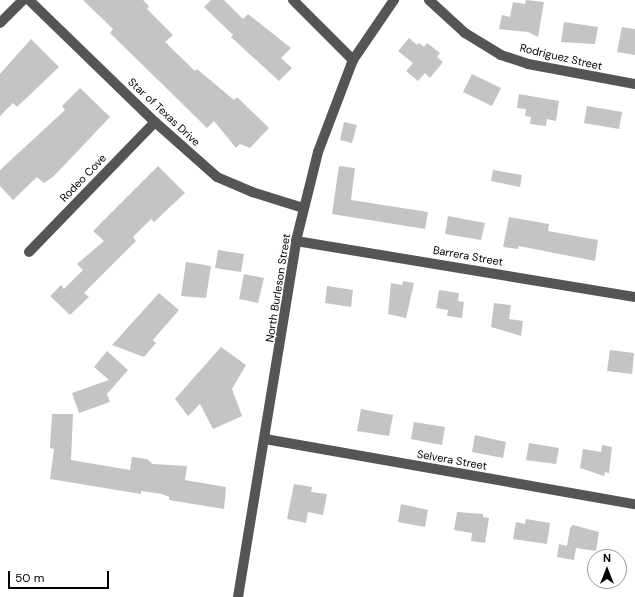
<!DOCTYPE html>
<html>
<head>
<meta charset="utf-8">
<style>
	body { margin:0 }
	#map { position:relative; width:635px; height:597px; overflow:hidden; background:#fff; font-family:"DM Sans",sans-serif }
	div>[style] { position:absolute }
	.building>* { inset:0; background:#c4c4c4 }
	.minor>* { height:10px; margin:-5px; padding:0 5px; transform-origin:5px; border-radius:5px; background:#555 }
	span { translate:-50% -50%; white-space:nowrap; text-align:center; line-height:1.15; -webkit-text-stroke:3px #fff; paint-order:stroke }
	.street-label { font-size:11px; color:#000 }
	.north { position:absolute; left:587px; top:549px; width:40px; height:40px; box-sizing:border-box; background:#fff; border:1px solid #999; border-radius:50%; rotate:0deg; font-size:11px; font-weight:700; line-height:16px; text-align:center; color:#000 }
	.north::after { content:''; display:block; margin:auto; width:14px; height:18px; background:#000; clip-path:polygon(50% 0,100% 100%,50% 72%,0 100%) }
	.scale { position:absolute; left:8px; top:571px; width:101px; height:18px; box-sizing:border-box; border:2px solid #000; border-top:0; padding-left:5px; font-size:12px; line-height:14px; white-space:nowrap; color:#000; -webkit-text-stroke:3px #fff; paint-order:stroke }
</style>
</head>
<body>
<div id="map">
	<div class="building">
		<div style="clip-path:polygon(83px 0,143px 0,149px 6px,147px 9px,173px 35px,165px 42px,195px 71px,197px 69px,234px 100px,237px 97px,269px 128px,250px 148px,240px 144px,236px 148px,214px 121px,207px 128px,110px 33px,113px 29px)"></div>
		<div style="clip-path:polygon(211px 0,224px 0,243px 19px,248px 14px,291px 48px,281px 58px,292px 68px,279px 81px,231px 37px,233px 35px,204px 7px)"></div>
		<div style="clip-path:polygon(526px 0,544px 2px,538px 37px,528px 32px,499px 29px,502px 15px,510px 17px,513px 2px,525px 4px)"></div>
		<div style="clip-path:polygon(564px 22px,598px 27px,595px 44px,561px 42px)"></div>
		<div style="clip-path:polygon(622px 27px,635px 29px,635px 55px,617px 52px)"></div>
		<div style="clip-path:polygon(409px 38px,417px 45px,419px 43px,424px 47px,427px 43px,440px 53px,437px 57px,443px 62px,430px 78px,425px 73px,418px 81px,406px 71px,413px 63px,398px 51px)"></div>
		<div style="clip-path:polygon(31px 39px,59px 67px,17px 107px,13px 103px,0 116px,0 74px)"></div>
		<div style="clip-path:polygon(472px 74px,501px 88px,492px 106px,463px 92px)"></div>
		<div style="clip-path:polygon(80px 88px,110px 117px,54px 176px,44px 183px,37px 177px,13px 200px,0 186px,0 170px,65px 110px,62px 106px)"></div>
		<div style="clip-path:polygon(519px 94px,559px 101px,556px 121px,547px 119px,546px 126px,530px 124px,531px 117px,525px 116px,526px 109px,517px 108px)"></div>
		<div style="clip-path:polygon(587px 106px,622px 112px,619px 129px,584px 123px)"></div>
		<div style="clip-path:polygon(344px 122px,357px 125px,352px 143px,340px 140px)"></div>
		<div style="clip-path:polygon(158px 166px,185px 193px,154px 222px,151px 219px,133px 237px,136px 241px,84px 293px,89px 297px,70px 315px,50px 296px,61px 285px,64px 289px,83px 270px,77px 264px,104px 241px,93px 231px)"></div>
		<div style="clip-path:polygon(339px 166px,355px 168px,351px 200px,428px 212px,425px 229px,332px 214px)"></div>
		<div style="clip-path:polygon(493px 170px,522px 175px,520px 187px,491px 181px)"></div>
		<div style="clip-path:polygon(448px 216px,485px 223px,481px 240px,445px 234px)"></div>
		<div style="clip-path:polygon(509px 217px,549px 224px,548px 231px,598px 240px,595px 261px,519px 246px,518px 249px,503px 247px)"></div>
		<div style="clip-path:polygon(218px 250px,244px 254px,241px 272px,215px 268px)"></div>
		<div style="clip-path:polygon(186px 262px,211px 266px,206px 298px,181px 296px)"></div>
		<div style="clip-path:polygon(244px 274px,264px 278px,258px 303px,239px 299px)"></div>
		<div style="clip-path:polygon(403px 281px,414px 283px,406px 318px,388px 314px,391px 283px,402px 285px)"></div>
		<div style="clip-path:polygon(327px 286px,353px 290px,351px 307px,325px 303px)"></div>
		<div style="clip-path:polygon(439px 290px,459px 293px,458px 301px,464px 302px,462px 318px,447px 316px,448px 310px,436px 308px)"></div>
		<div style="clip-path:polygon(159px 293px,179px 310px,153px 340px,156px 343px,144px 357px,112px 345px)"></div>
		<div style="clip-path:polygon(494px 303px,511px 305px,509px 319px,523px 321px,521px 336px,491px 327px)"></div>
		<div style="clip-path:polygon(221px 347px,246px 365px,232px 389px,242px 416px,213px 429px,200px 404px,188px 416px,175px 399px)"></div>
		<div style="clip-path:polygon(610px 350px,634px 353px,632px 374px,607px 371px)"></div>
		<div style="clip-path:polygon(107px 351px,128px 370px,107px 394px,110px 402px,79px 413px,72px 393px,109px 380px,94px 367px)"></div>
		<div style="clip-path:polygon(361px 409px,393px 415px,389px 436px,357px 431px)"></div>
		<div style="clip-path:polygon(52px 414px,73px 414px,71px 460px,130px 470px,132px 457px,147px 459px,153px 464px,187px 466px,185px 480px,226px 487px,224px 509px,169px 500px,169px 497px,162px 494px,141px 491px,141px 494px,50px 479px,54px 449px,50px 448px)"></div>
		<div style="clip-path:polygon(414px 422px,445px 427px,442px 445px,411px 439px)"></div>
		<div style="clip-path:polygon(475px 435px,506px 442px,503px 458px,472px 452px)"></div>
		<div style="clip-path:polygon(529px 443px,559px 448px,556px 464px,526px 460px)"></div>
		<div style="clip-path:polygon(602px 445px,612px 447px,609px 473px,605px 472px,604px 476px,580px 468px,583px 449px,601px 452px)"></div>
		<div style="clip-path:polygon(294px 484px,312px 487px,311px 492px,327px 494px,323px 515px,308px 512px,306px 523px,287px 519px)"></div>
		<div style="clip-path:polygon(401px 504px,428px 510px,425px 527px,398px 522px)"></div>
		<div style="clip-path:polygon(457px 512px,483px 514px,483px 517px,489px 518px,485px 543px,471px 541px,472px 533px,454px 530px)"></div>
		<div style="clip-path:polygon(526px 519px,550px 523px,547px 544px,513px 539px,516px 522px,525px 524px)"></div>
		<div style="clip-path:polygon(573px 525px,599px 532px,596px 551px,576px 548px,574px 560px,557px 557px,559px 544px,567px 546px,570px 528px)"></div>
	</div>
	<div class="minor">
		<div style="left:29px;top:0;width:175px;rotate:44.1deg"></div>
		<div style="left:155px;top:122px;width:83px;rotate:41.6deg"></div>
		<div style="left:217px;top:177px;width:38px;rotate:23deg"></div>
		<div style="left:252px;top:192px;width:53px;rotate:17.4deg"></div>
		<div style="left:293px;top:0;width:85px;rotate:45deg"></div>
		<div style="left:429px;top:0;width:49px;rotate:42.5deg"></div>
		<div style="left:465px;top:33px;width:42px;rotate:31.4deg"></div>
		<div style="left:501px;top:55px;width:28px;rotate:18deg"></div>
		<div style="left:528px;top:64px;width:109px;rotate:10.6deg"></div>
		<div style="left:0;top:23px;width:33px;rotate:-45deg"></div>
		<div style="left:296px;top:241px;width:344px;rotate:9.4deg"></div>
		<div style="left:29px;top:252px;width:181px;rotate:-45.9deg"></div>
		<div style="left:265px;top:439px;width:376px;rotate:10deg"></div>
		<div style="left:238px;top:597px;width:361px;rotate:-80.7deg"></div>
		<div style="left:296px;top:241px;width:92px;rotate:-76.1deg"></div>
		<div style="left:318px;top:152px;width:98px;rotate:-69.2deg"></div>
		<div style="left:353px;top:60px;width:73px;rotate:-55.7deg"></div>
	</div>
	<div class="street-label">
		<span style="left:561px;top:57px;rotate:13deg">Rodriguez Street</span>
		<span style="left:164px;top:112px;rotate:43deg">Star of Texas Drive</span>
		<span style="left:83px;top:178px;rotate:-46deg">Rodeo Cove</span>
		<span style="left:468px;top:256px;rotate:10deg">Barrera Street</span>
		<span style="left:278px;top:288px;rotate:-81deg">North Burleson Street</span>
		<span style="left:452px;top:460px;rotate:10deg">Selvera Street</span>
	</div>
	<div class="north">N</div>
	<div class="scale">50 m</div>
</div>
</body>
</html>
